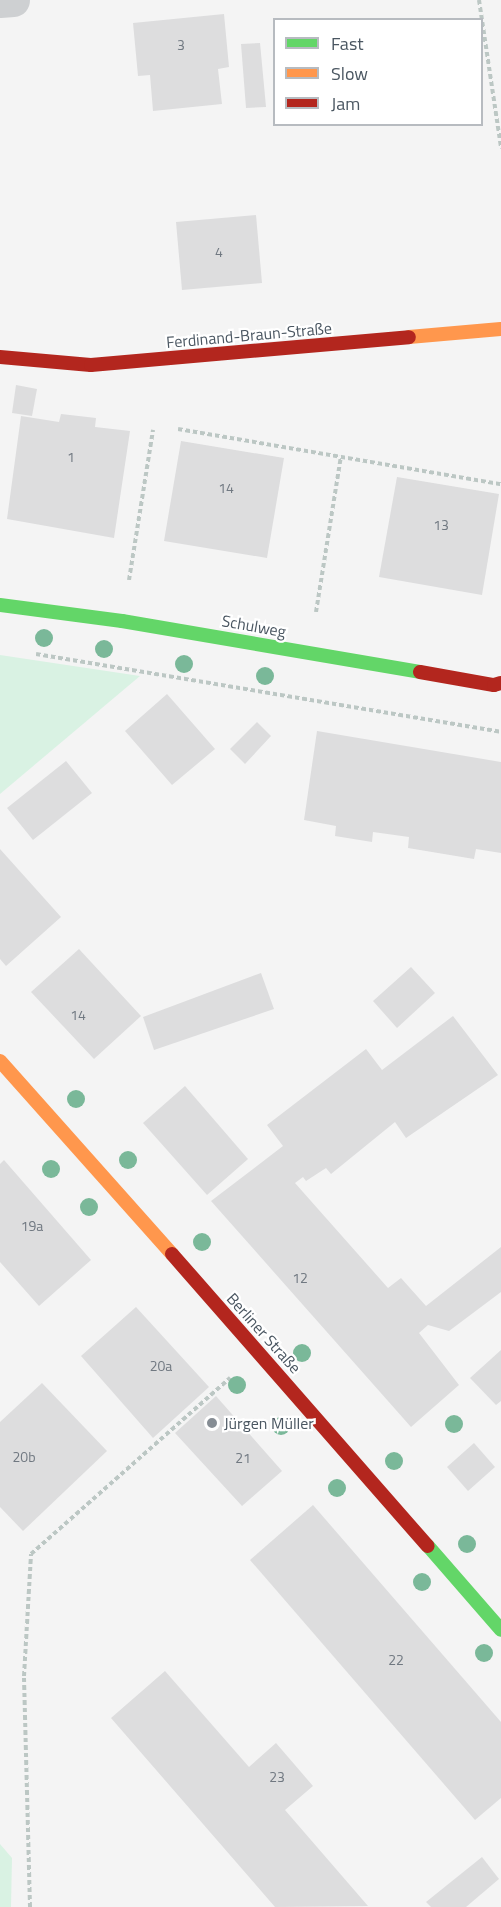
<!DOCTYPE html>
<html>
<head>
<meta charset="utf-8">
<style>
	body { margin:0 }
	#map { position:relative; width:501px; height:1907px; overflow:hidden; background:#f4f4f4; font-family:"Titillium Web",sans-serif }
	div>[style] { position:absolute }
	.green>* { inset:0; background:#d9f2e3 }
	.building>* { inset:0; background:#ddddde }
	.path>* { height:4px; margin-top:-2px; transform-origin:0; background:repeating-linear-gradient(90deg,#bcc7c4 0 4.5px,transparent 0 7.5px) }
	.street>* { height:33px; margin:-16.5px; padding:0 16.5px; transform-origin:16.5px; border-radius:16.5px; background:#ced0d2 }
	.fast>* { height:14px; margin:-7px; padding:0 7px; transform-origin:7px; border-radius:7px; background:#63d668 }
	.slow>* { height:14px; margin:-7px; padding:0 7px; transform-origin:7px; border-radius:7px; background:#ff974d }
	.jam>* { height:14px; margin:-7px; padding:0 7px; transform-origin:7px; border-radius:7px; background:#b3261e }
	.trees>* { width:18px; height:18px; margin:-9px; border-radius:50%; background:#7ab899 }
	.dots>* { width:16px; height:16px; translate:-50% -50%; box-sizing:border-box; border:3px solid #fff; border-radius:50% }
	span { translate:-50% -50%; white-space:nowrap; text-align:center; line-height:1.15; -webkit-text-stroke:4.5px #fff; paint-order:stroke }
	.number-label { font-size:14px; color:#707881 }
	.number-label span { -webkit-text-stroke-width:0 }
	.street-label { font-size:16px; color:#4a5661 }
	.poi-label { font-size:16px; color:#4a5661 }
	.left { translate:0 -50%; text-align:left }
	.legend { position:absolute; left:273px; top:18px; width:210px; height:108px; box-sizing:border-box; background:#fff; border:2px solid #b7bbc0; margin:0; padding:8px 10px; list-style:none; font-size:18px; color:#4a5661 }
	.legend li { display:flex; align-items:center; gap:12px; height:30px }
	.legend b { width:30px; border:2px solid #b7bbc0 }
</style>
</head>
<body>
<div id="map">
	<div class="green">
		<div style="clip-path:polygon(0 655px,140px 676px,0 794px)"></div>
		<div style="clip-path:polygon(0 1844px,12px 1858px,11px 1907px,0 1907px)"></div>
	</div>
	<div class="building">
		<div style="clip-path:polygon(224px 14px,229px 67px,218px 69px,222px 104px,153px 111px,150px 75px,138px 76px,133px 23px)"></div>
		<div style="clip-path:polygon(260px 43px,266px 107px,246px 108px,241px 44px)"></div>
		<div style="clip-path:polygon(256px 215px,262px 283px,182px 290px,176px 222px)"></div>
		<div style="clip-path:polygon(16px 385px,37px 389px,32px 416px,12px 413px)"></div>
		<div style="clip-path:polygon(61px 414px,96px 418px,95px 427px,130px 431px,114px 538px,7px 519px,21px 416px,59px 422px)"></div>
		<div style="clip-path:polygon(181px 441px,284px 458px,267px 558px,164px 541px)"></div>
		<div style="clip-path:polygon(397px 477px,499px 494px,482px 595px,379px 577px)"></div>
		<div style="clip-path:polygon(167px 694px,215px 749px,172px 785px,125px 731px)"></div>
		<div style="clip-path:polygon(257px 722px,271px 736px,245px 764px,230px 749px)"></div>
		<div style="clip-path:polygon(317px 731px,501px 762px,501px 853px,476px 849px,474px 859px,408px 848px,409px 837px,373px 832px,372px 842px,335px 836px,336px 826px,304px 820px)"></div>
		<div style="clip-path:polygon(66px 761px,92px 793px,33px 840px,7px 808px)"></div>
		<div style="clip-path:polygon(0 849px,61px 917px,6px 966px,0 959px)"></div>
		<div style="clip-path:polygon(79px 949px,141px 1016px,94px 1059px,31px 992px)"></div>
		<div style="clip-path:polygon(411px 967px,435px 993px,397px 1028px,373px 1001px)"></div>
		<div style="clip-path:polygon(261px 973px,274px 1009px,154px 1050px,143px 1017px)"></div>
		<div style="clip-path:polygon(453px 1016px,498px 1075px,406px 1138px,395px 1122px,331px 1174px,326px 1168px,306px 1181px,303px 1177px,295px 1183px,388px 1288px,401px 1278px,426px 1306px,501px 1247px,501px 1292px,449px 1331px,428px 1325px,419px 1333px,459px 1385px,411px 1427px,211px 1201px,283px 1146px,267px 1125px,366px 1049px,382px 1070px)"></div>
		<div style="clip-path:polygon(185px 1086px,248px 1159px,207px 1195px,143px 1123px)"></div>
		<div style="clip-path:polygon(4px 1160px,91px 1260px,39px 1306px,0 1262px,0 1164px)"></div>
		<div style="clip-path:polygon(136px 1307px,209px 1387px,153px 1438px,81px 1356px)"></div>
		<div style="clip-path:polygon(501px 1350px,501px 1401px,496px 1405px,470px 1378px)"></div>
		<div style="clip-path:polygon(42px 1383px,107px 1451px,23px 1531px,0 1507px,0 1422px)"></div>
		<div style="clip-path:polygon(216px 1396px,282px 1471px,242px 1506px,175px 1433px)"></div>
		<div style="clip-path:polygon(474px 1443px,495px 1467px,468px 1491px,447px 1467px)"></div>
		<div style="clip-path:polygon(313px 1505px,501px 1722px,501px 1798px,475px 1820px,250px 1560px)"></div>
		<div style="clip-path:polygon(165px 1671px,249px 1767px,276px 1743px,313px 1786px,285px 1810px,368px 1906px,275px 1907px,111px 1718px)"></div>
		<div style="clip-path:polygon(482px 1857px,499px 1879px,466px 1907px,431px 1907px,426px 1902px)"></div>
	</div>
	<div class="path">
		<div style="left:479px;top:0;width:150px;rotate:81.5deg"></div>
		<div style="left:178px;top:429px;width:328px;rotate:9.7deg"></div>
		<div style="left:129px;top:580px;width:152px;rotate:-80.9deg"></div>
		<div style="left:316px;top:612px;width:158px;rotate:-80.9deg"></div>
		<div style="left:36px;top:654px;width:471px;rotate:9.5deg"></div>
		<div style="left:30px;top:1907px;width:231px;rotate:-91.5deg"></div>
		<div style="left:24px;top:1676px;width:122px;rotate:-86.7deg"></div>
		<div style="left:31px;top:1554px;width:266px;rotate:-41.5deg"></div>
	</div>
	<div class="street">
		<div style="left:0;top:1px;width:13px;rotate:-4deg"></div>
	</div>
	<div class="fast">
		<div style="left:0;top:605px;width:123px;rotate:7.5deg"></div>
		<div style="left:122px;top:621px;width:302px;rotate:9.7deg"></div>
		<div style="left:428px;top:1546px;width:111px;rotate:49deg"></div>
	</div>
	<div class="slow">
		<div style="left:409px;top:337px;width:92px;rotate:-5deg"></div>
		<div style="left:0;top:1061px;width:259px;rotate:48.3deg"></div>
	</div>
	<div class="jam">
		<div style="left:0;top:357px;width:91px;rotate:5deg"></div>
		<div style="left:91px;top:365px;width:319px;rotate:-5deg"></div>
		<div style="left:420px;top:672px;width:75px;rotate:10deg"></div>
		<div style="left:494px;top:685px;width:7px;rotate:-16deg"></div>
		<div style="left:172px;top:1254px;width:388px;rotate:48.8deg"></div>
	</div>
	<div class="trees">
		<div style="left:44px;top:638px"></div>
		<div style="left:104px;top:649px"></div>
		<div style="left:184px;top:664px"></div>
		<div style="left:265px;top:676px"></div>
		<div style="left:76px;top:1099px"></div>
		<div style="left:128px;top:1160px"></div>
		<div style="left:51px;top:1169px"></div>
		<div style="left:89px;top:1207px"></div>
		<div style="left:202px;top:1242px"></div>
		<div style="left:302px;top:1353px"></div>
		<div style="left:237px;top:1385px"></div>
		<div style="left:454px;top:1424px"></div>
		<div style="left:281px;top:1426px"></div>
		<div style="left:394px;top:1461px"></div>
		<div style="left:337px;top:1488px"></div>
		<div style="left:467px;top:1544px"></div>
		<div style="left:422px;top:1582px"></div>
		<div style="left:484px;top:1653px"></div>
	</div>
	<div class="dots">
		<div style="left:212px;top:1423px;background:#868d94"></div>
	</div>
	<div class="number-label">
		<span style="left:181px;top:45px">3</span>
		<span style="left:219px;top:252px">4</span>
		<span style="left:71px;top:457px">1</span>
		<span style="left:226px;top:488px">14</span>
		<span style="left:441px;top:525px">13</span>
		<span style="left:78px;top:1015px">14</span>
		<span style="left:32px;top:1226px">19a</span>
		<span style="left:300px;top:1278px">12</span>
		<span style="left:161px;top:1366px">20a</span>
		<span style="left:24px;top:1457px">20b</span>
		<span style="left:243px;top:1458px">21</span>
		<span style="left:396px;top:1660px">22</span>
		<span style="left:277px;top:1777px">23</span>
	</div>
	<div class="street-label">
		<span style="left:249px;top:335px;rotate:-5deg">Ferdinand-Braun-Straße</span>
		<span style="left:254px;top:626px;rotate:10deg">Schulweg</span>
		<span style="left:264px;top:1333px;rotate:48deg">Berliner Straße</span>
	</div>
	<div class="poi-label">
		<span class="left" style="left:224px;top:1423px">Jürgen Müller</span>
	</div>
	<ul class="legend">
	<li><b style="height:8px;background:#63d668"></b>Fast</li>
	<li><b style="height:8px;background:#ff974d"></b>Slow</li>
	<li><b style="height:8px;background:#b3261e"></b>Jam</li>
	</ul>
</div>
</body>
</html>
